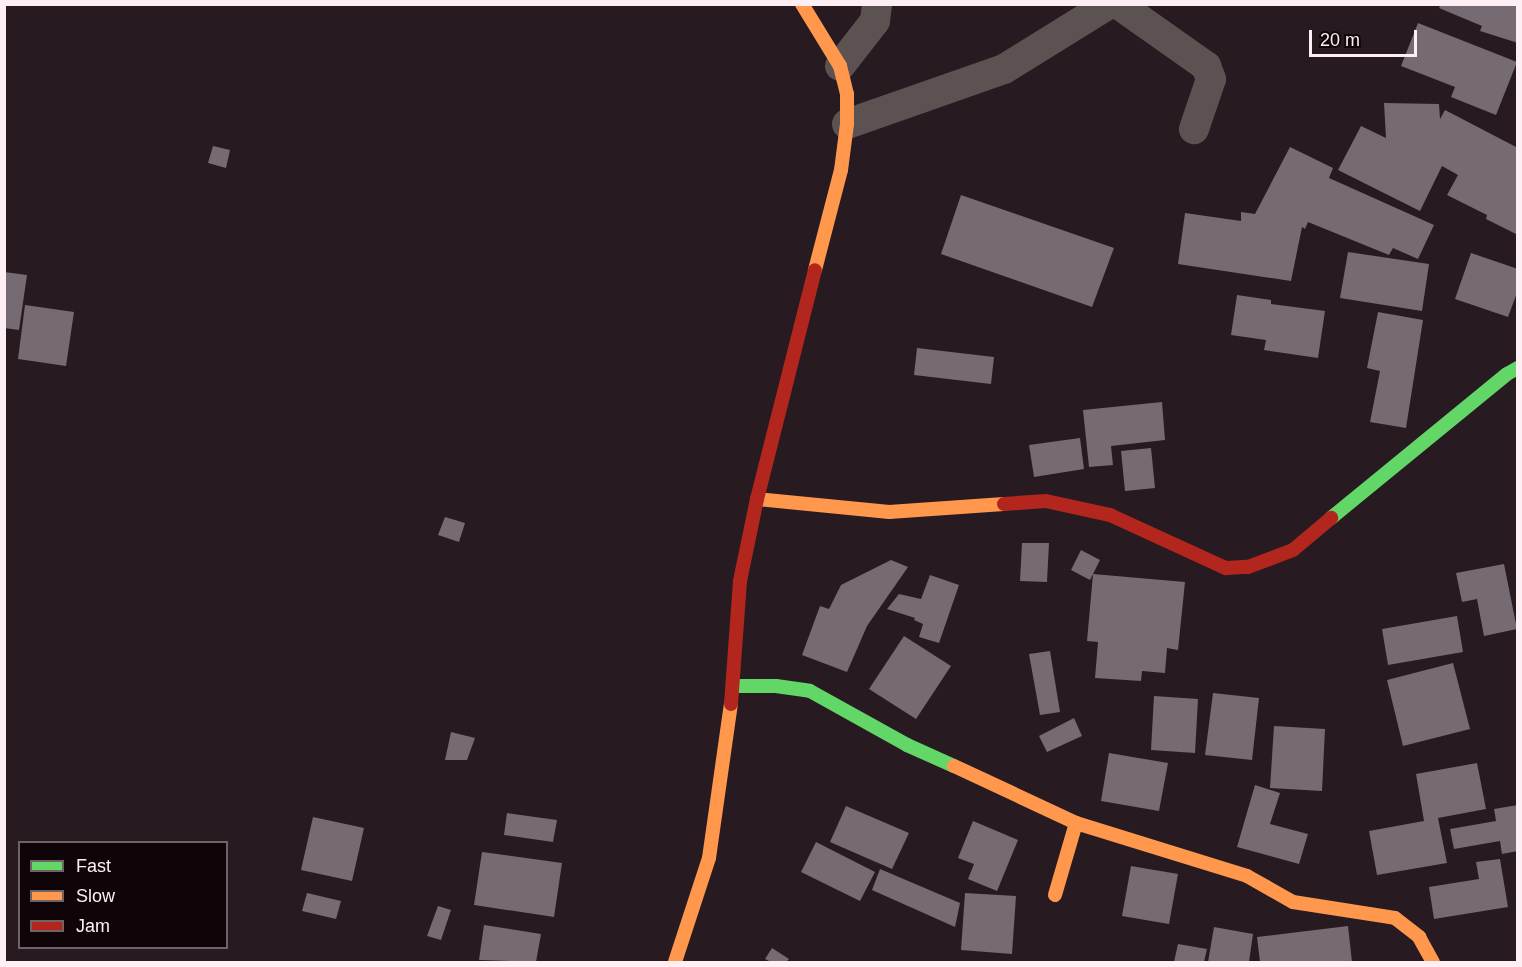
<!DOCTYPE html>
<html>
<head>
<meta charset="utf-8">
<style>
	body { margin:0 }
	#map { position:relative; width:1522px; height:967px; overflow:hidden; background:#281a21; font-family:Helvetica,sans-serif }
	div>[style] { position:absolute }
	.building>* { inset:0; background:#766b73 }
	.street>* { height:30px; margin:-15px; padding:0 15px; transform-origin:15px; border-radius:15px; background:#5d5252 }
	.fast>* { height:14px; margin:-7px; padding:0 7px; transform-origin:7px; border-radius:7px; background:#63d668 }
	.slow>* { height:14px; margin:-7px; padding:0 7px; transform-origin:7px; border-radius:7px; background:#ff974d }
	.jam>* { height:14px; margin:-7px; padding:0 7px; transform-origin:7px; border-radius:7px; background:#b3261e }
	span { translate:-50% -50%; white-space:nowrap; text-align:center; line-height:1.15; -webkit-text-stroke:6px #0f0509; paint-order:stroke }
	.frame { position:absolute; inset:0; border:6px solid #feeff4; pointer-events:none }
	.legend { position:absolute; left:18px; top:841px; width:210px; height:108px; box-sizing:border-box; background:#0f0509; border:2px solid #6f6367; margin:0; padding:8px 10px; list-style:none; font-size:18px; color:#feeff4 }
	.legend li { display:flex; align-items:center; gap:12px; height:30px }
	.legend b { width:30px; border:2px solid #6f6367 }
	.scale { position:absolute; left:1309px; top:30px; width:108px; height:27px; box-sizing:border-box; border:3px solid #feeff4; border-top:0; padding-left:8px; font-size:18px; line-height:21px; white-space:nowrap; color:#feeff4; -webkit-text-stroke:4px #0f0509; paint-order:stroke }
</style>
</head>
<body>
<div id="map">
	<div class="building">
		<div style="clip-path:polygon(1441px 4px,1518px 4px,1518px 43px,1480px 31px,1482px 26px,1439px 8px)"></div>
		<div style="clip-path:polygon(1418px 23px,1517px 62px,1496px 115px,1451px 97px,1455px 87px,1401px 66px)"></div>
		<div style="clip-path:polygon(1384px 103px,1439px 104px,1440px 119px,1445px 110px,1518px 148px,1518px 235px,1486px 219px,1487px 215px,1447px 195px,1458px 175px,1442px 166px,1420px 211px,1338px 170px,1361px 126px,1386px 138px)"></div>
		<div style="clip-path:polygon(213px 146px,230px 150px,226px 168px,208px 163px)"></div>
		<div style="clip-path:polygon(1290px 147px,1333px 168px,1329px 178px,1434px 225px,1418px 259px,1393px 248px,1389px 255px,1308px 222px,1305px 229px,1302px 227px,1291px 281px,1178px 264px,1185px 213px,1241px 221px,1241px 212px,1255px 214px)"></div>
		<div style="clip-path:polygon(961px 195px,1114px 248px,1092px 307px,941px 254px)"></div>
		<div style="clip-path:polygon(1348px 252px,1429px 264px,1422px 311px,1340px 298px)"></div>
		<div style="clip-path:polygon(1471px 253px,1518px 269px,1518px 290px,1508px 317px,1455px 299px)"></div>
		<div style="clip-path:polygon(4px 272px,27px 275px,19px 330px,4px 328px)"></div>
		<div style="clip-path:polygon(1237px 295px,1271px 300px,1271px 304px,1325px 311px,1318px 358px,1264px 350px,1266px 340px,1231px 335px)"></div>
		<div style="clip-path:polygon(25px 305px,74px 312px,66px 366px,18px 359px)"></div>
		<div style="clip-path:polygon(1378px 312px,1423px 320px,1406px 428px,1370px 422px,1380px 371px,1367px 368px)"></div>
		<div style="clip-path:polygon(917px 348px,994px 357px,991px 384px,914px 375px)"></div>
		<div style="clip-path:polygon(1162px 402px,1165px 440px,1111px 446px,1113px 465px,1089px 467px,1083px 410px)"></div>
		<div style="clip-path:polygon(1080px 438px,1084px 469px,1034px 477px,1029px 445px)"></div>
		<div style="clip-path:polygon(1151px 448px,1155px 488px,1125px 491px,1121px 451px)"></div>
		<div style="clip-path:polygon(445px 517px,465px 523px,459px 542px,438px 535px)"></div>
		<div style="clip-path:polygon(1022px 543px,1049px 543px,1047px 582px,1020px 581px)"></div>
		<div style="clip-path:polygon(1081px 550px,1100px 560px,1090px 580px,1071px 570px)"></div>
		<div style="clip-path:polygon(891px 560px,908px 567px,867px 626px,847px 672px,802px 655px,820px 606px,829px 609px,841px 585px)"></div>
		<div style="clip-path:polygon(1504px 564px,1517px 629px,1484px 636px,1477px 599px,1462px 602px,1456px 573px)"></div>
		<div style="clip-path:polygon(1093px 574px,1185px 582px,1178px 650px,1167px 648px,1165px 673px,1142px 671px,1141px 681px,1095px 678px,1098px 642px,1087px 641px)"></div>
		<div style="clip-path:polygon(930px 575px,959px 585px,939px 643px,919px 637px,923px 624px,914px 620px,915px 618px,887px 609px,899px 594px,921px 599px)"></div>
		<div style="clip-path:polygon(1457px 616px,1463px 652px,1388px 665px,1382px 629px)"></div>
		<div style="clip-path:polygon(904px 636px,951px 666px,916px 719px,869px 689px)"></div>
		<div style="clip-path:polygon(1050px 651px,1060px 712px,1040px 715px,1029px 654px)"></div>
		<div style="clip-path:polygon(1453px 663px,1470px 729px,1403px 746px,1387px 680px)"></div>
		<div style="clip-path:polygon(1213px 693px,1259px 698px,1252px 760px,1205px 755px)"></div>
		<div style="clip-path:polygon(1154px 696px,1198px 699px,1195px 753px,1151px 750px)"></div>
		<div style="clip-path:polygon(1074px 718px,1082px 736px,1047px 752px,1039px 736px)"></div>
		<div style="clip-path:polygon(1274px 726px,1325px 729px,1322px 791px,1270px 788px)"></div>
		<div style="clip-path:polygon(451px 732px,475px 738px,467px 760px,445px 760px)"></div>
		<div style="clip-path:polygon(1109px 753px,1168px 763px,1159px 811px,1101px 801px)"></div>
		<div style="clip-path:polygon(1477px 763px,1486px 809px,1438px 818px,1447px 863px,1377px 875px,1369px 831px,1424px 821px,1416px 774px)"></div>
		<div style="clip-path:polygon(1255px 785px,1280px 793px,1270px 824px,1308px 834px,1299px 864px,1237px 847px)"></div>
		<div style="clip-path:polygon(1518px 805px,1518px 851px,1502px 854px,1500px 841px,1454px 849px,1450px 829px,1496px 821px,1494px 809px)"></div>
		<div style="clip-path:polygon(846px 806px,909px 833px,892px 869px,830px 842px)"></div>
		<div style="clip-path:polygon(507px 813px,557px 820px,553px 842px,504px 835px)"></div>
		<div style="clip-path:polygon(313px 817px,364px 828px,352px 881px,301px 870px)"></div>
		<div style="clip-path:polygon(973px 821px,1018px 840px,997px 891px,968px 879px,974px 864px,958px 858px)"></div>
		<div style="clip-path:polygon(816px 842px,875px 872px,860px 901px,801px 872px)"></div>
		<div style="clip-path:polygon(482px 852px,562px 863px,554px 917px,474px 905px)"></div>
		<div style="clip-path:polygon(1500px 859px,1508px 907px,1434px 919px,1429px 887px,1479px 879px,1476px 862px)"></div>
		<div style="clip-path:polygon(1131px 866px,1178px 874px,1169px 924px,1122px 916px)"></div>
		<div style="clip-path:polygon(880px 869px,960px 903px,955px 927px,872px 890px)"></div>
		<div style="clip-path:polygon(307px 893px,341px 901px,336px 919px,302px 911px)"></div>
		<div style="clip-path:polygon(965px 893px,1016px 896px,1012px 954px,961px 950px)"></div>
		<div style="clip-path:polygon(438px 906px,451px 910px,441px 940px,427px 936px)"></div>
		<div style="clip-path:polygon(484px 925px,541px 934px,536px 962px,479px 960px)"></div>
		<div style="clip-path:polygon(1348px 926px,1352px 962px,1260px 962px,1257px 937px)"></div>
		<div style="clip-path:polygon(1214px 927px,1253px 934px,1249px 962px,1208px 962px)"></div>
		<div style="clip-path:polygon(1178px 944px,1207px 949px,1204px 962px,1174px 962px)"></div>
		<div style="clip-path:polygon(772px 948px,789px 959px,786px 962px,771px 962px,765px 959px)"></div>
	</div>
	<div class="street">
		<div style="left:1118px;top:4px;width:108px;rotate:35.2deg"></div>
		<div style="left:1206px;top:66px;width:14px;rotate:69deg"></div>
		<div style="left:1211px;top:79px;width:53px;rotate:108.8deg"></div>
		<div style="left:840px;top:66px;width:57px;rotate:-52.1deg"></div>
		<div style="left:875px;top:21px;width:17px;rotate:-83deg"></div>
		<div style="left:847px;top:124px;width:166px;rotate:-19.3deg"></div>
		<div style="left:1004px;top:69px;width:123px;rotate:-31.8deg"></div>
	</div>
	<div class="fast">
		<div style="left:1331px;top:518px;width:227px;rotate:-39.3deg"></div>
		<div style="left:1507px;top:374px;width:13px;rotate:-29deg"></div>
		<div style="left:734px;top:686px;width:42px"></div>
		<div style="left:776px;top:686px;width:34px;rotate:8deg"></div>
		<div style="left:810px;top:691px;width:111px;rotate:29.1deg"></div>
		<div style="left:907px;top:745px;width:51px;rotate:24.1deg"></div>
	</div>
	<div class="slow">
		<div style="left:802px;top:4px;width:73px;rotate:58.5deg"></div>
		<div style="left:840px;top:66px;width:29px;rotate:76deg"></div>
		<div style="left:847px;top:94px;width:30px;rotate:90deg"></div>
		<div style="left:847px;top:124px;width:46px;rotate:97.4deg"></div>
		<div style="left:841px;top:170px;width:103px;rotate:104.6deg"></div>
		<div style="left:757px;top:499px;width:133px;rotate:5.6deg"></div>
		<div style="left:889px;top:512px;width:115px;rotate:-4deg"></div>
		<div style="left:954px;top:766px;width:135px;rotate:25deg"></div>
		<div style="left:1076px;top:823px;width:75px;rotate:106.3deg"></div>
		<div style="left:1076px;top:823px;width:179px;rotate:17.2deg"></div>
		<div style="left:1247px;top:876px;width:53px;rotate:29.5deg"></div>
		<div style="left:1293px;top:902px;width:103px;rotate:8.9deg"></div>
		<div style="left:1395px;top:918px;width:31px;rotate:38deg"></div>
		<div style="left:1419px;top:937px;width:29px;rotate:61deg"></div>
		<div style="left:675px;top:962px;width:109px;rotate:-71.9deg"></div>
		<div style="left:709px;top:858px;width:156px;rotate:-81.9deg"></div>
	</div>
	<div class="jam">
		<div style="left:1004px;top:504px;width:42px;rotate:-4.1deg"></div>
		<div style="left:1046px;top:501px;width:66px;rotate:12.3deg"></div>
		<div style="left:1110px;top:515px;width:128px;rotate:24.6deg"></div>
		<div style="left:1226px;top:568px;width:22px;rotate:-3deg"></div>
		<div style="left:1248px;top:567px;width:48px;rotate:-20.7deg"></div>
		<div style="left:1293px;top:550px;width:50px;rotate:-40.1deg"></div>
		<div style="left:731px;top:704px;width:123px;rotate:-85.8deg"></div>
		<div style="left:740px;top:581px;width:84px;rotate:-78.3deg"></div>
		<div style="left:757px;top:499px;width:236px;rotate:-75.8deg"></div>
	</div>
	<div class="frame"></div>
	<ul class="legend">
	<li><b style="height:8px;background:#63d668"></b>Fast</li>
	<li><b style="height:8px;background:#ff974d"></b>Slow</li>
	<li><b style="height:8px;background:#b3261e"></b>Jam</li>
	</ul>
	<div class="scale">20 m</div>
</div>
</body>
</html>
